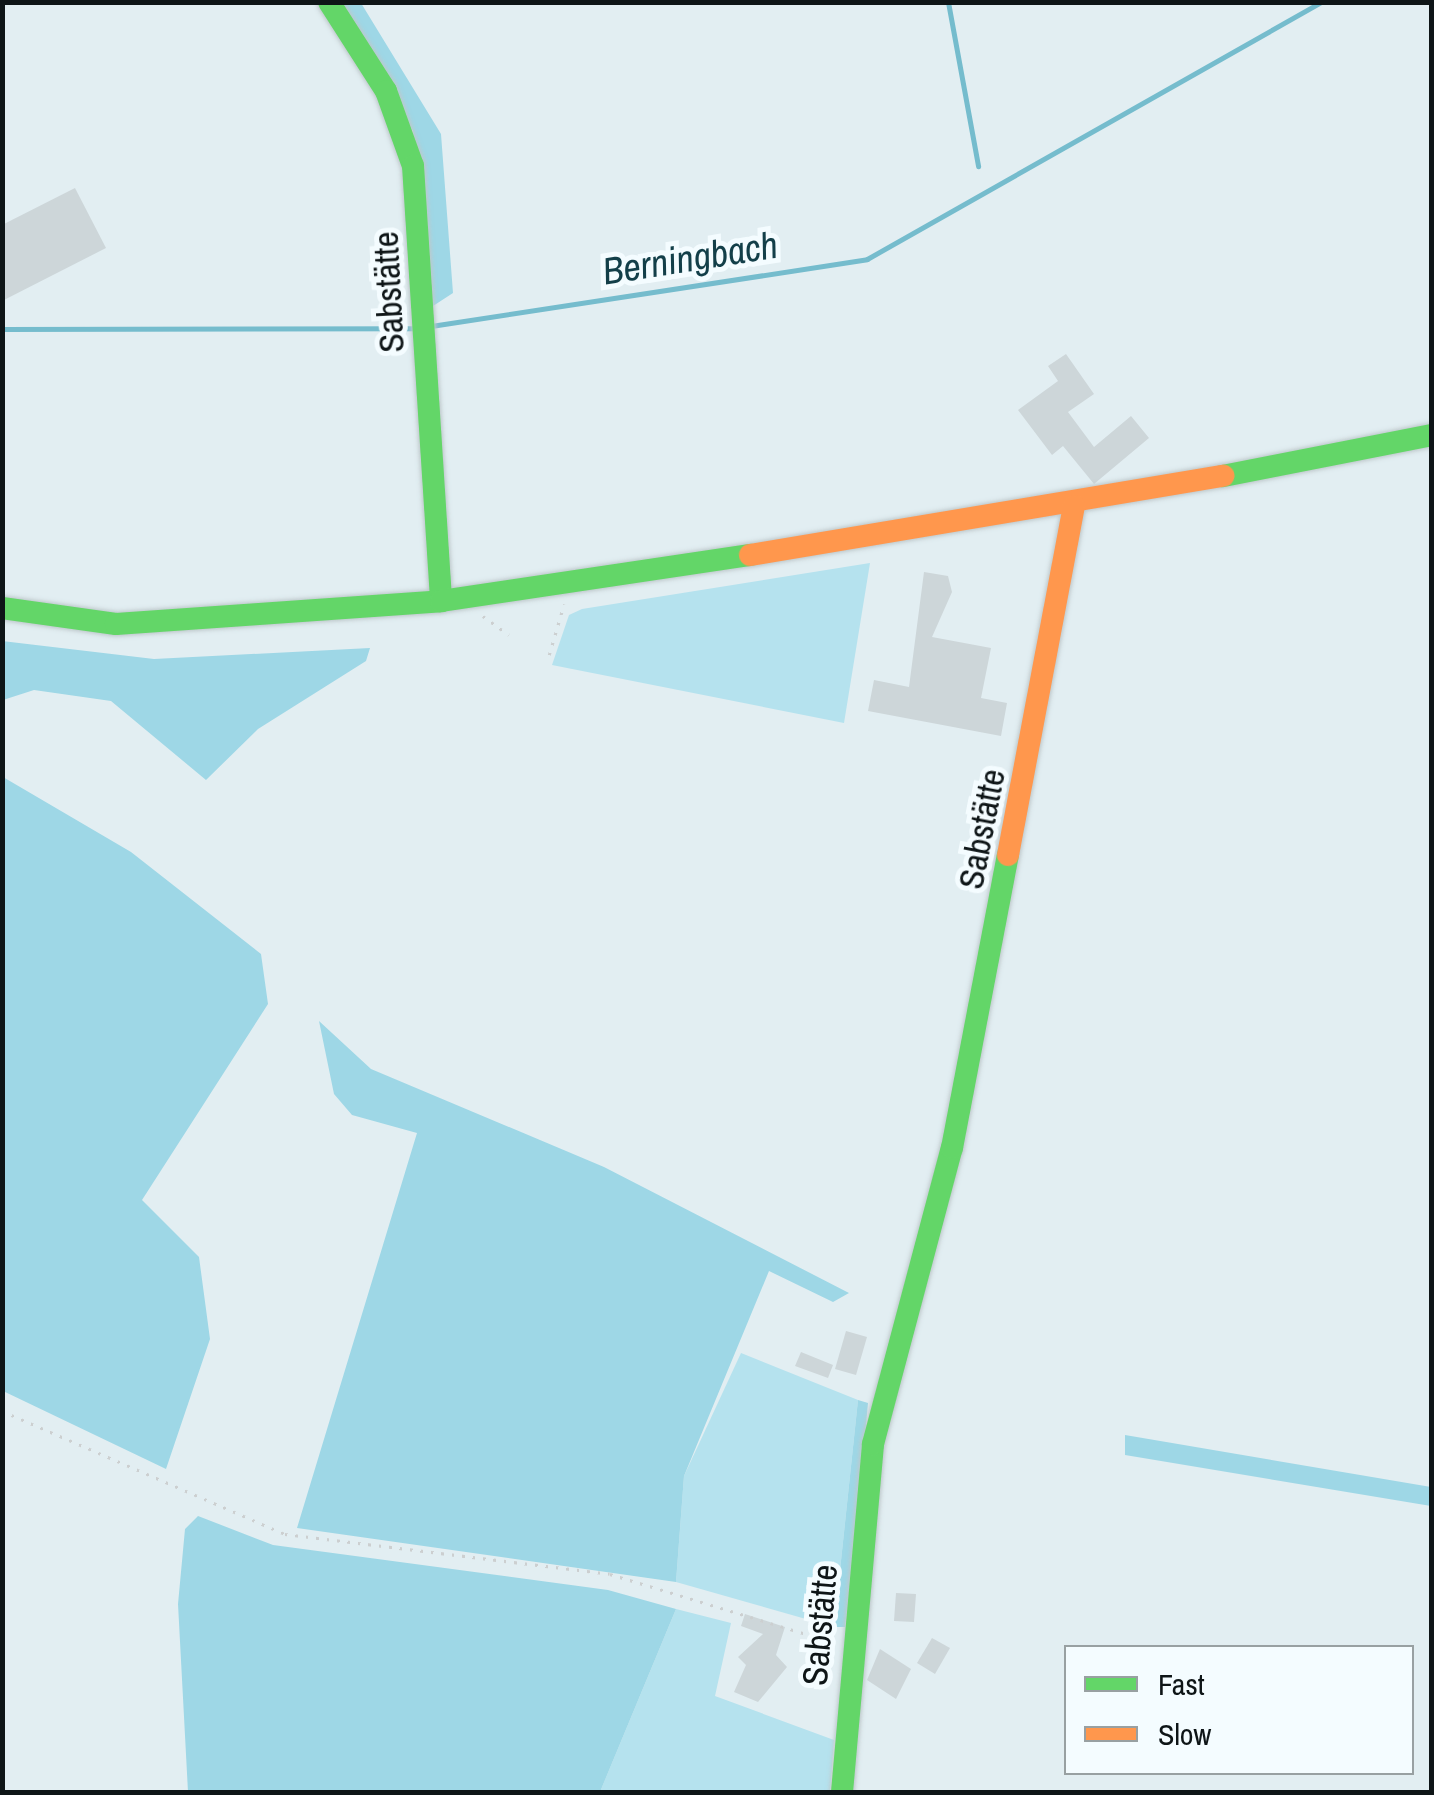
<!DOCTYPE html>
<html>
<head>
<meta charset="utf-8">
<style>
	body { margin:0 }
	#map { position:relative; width:1434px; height:1795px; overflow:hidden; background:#e2eef2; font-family:"Archivo Narrow",sans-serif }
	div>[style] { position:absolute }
	.green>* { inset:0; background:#b5e2ee }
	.forest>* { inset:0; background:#9ed7e6 }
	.stream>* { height:5px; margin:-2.5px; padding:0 2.5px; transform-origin:2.5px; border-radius:2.5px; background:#75bccd }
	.building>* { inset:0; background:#cdd6d9 }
	.path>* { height:2.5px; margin-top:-1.25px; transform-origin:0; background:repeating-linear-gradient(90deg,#cccfd0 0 2.5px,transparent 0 10.5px) }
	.roads { filter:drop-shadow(0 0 2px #bec8cb) drop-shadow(0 0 2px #bec8cb) }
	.fast>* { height:22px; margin:-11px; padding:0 11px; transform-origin:11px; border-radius:11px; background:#63d668 }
	.slow>* { height:22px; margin:-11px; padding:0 11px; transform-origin:11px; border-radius:11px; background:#ff974d }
	span { translate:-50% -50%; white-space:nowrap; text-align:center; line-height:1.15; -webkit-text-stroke:10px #f4fcff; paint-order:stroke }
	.street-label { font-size:35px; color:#0e1517 }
	.water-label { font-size:38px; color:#133f49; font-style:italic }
	.frame { position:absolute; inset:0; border:5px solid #0e1517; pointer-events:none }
	.legend { position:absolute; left:1064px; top:1645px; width:350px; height:130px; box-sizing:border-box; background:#f4fcff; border:2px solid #98a0a2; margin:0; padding:12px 18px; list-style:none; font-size:30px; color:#0e1517 }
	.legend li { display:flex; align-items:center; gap:20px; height:50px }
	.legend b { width:50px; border:2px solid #98a0a2 }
</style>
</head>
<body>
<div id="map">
	<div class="green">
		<div style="clip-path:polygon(870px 563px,844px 723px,552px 665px,569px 615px,582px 609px)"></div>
		<div style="clip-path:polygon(741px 1353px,858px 1400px,834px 1627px,676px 1582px,684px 1476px)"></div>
		<div style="clip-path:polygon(676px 1609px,731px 1623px,715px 1696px,834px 1740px,830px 1792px,600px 1792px)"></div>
	</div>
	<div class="forest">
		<div style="clip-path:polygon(338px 3px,361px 3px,441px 134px,453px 293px,433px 306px,413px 131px)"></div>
		<div style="clip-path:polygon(2px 641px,154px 659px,370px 648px,366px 661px,258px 729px,206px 780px,111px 701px,34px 690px,3px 700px)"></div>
		<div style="clip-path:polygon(3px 777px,131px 852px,261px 954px,268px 1004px,142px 1200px,199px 1257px,210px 1339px,166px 1469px,3px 1391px)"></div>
		<div style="clip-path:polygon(319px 1021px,371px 1069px,604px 1167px,849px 1293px,833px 1302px,769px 1271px,684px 1476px,676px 1582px,297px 1528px,417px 1133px,352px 1115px,334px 1094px)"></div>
		<div style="clip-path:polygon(858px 1400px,868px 1403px,857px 1526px,845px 1627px,834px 1627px)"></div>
		<div style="clip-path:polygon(1125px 1435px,1431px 1487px,1431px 1506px,1125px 1455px)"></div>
		<div style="clip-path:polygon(198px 1516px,273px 1545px,608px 1590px,676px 1609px,600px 1792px,188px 1792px,178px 1604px,185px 1529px)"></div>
	</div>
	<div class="stream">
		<div style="left:948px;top:2px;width:167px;rotate:79.6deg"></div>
		<div style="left:431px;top:326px;width:441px;rotate:-8.7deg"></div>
		<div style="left:867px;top:259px;width:522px;rotate:-29.51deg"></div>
		<div style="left:2px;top:329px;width:413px;rotate:-0.1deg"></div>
	</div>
	<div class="building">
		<div style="clip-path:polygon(75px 188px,106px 248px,2px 301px,2px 225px)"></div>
		<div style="clip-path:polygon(1066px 354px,1094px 394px,1068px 412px,1094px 447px,1131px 416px,1149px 438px,1094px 484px,1063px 446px,1052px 455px,1018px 410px,1058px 381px,1048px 366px)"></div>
		<div style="clip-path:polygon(924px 572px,948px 576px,952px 592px,932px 637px,991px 648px,981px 698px,1007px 703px,1001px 736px,868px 711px,874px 680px,909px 687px)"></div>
		<div style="clip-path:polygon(846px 1331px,867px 1337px,856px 1375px,835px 1369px)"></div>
		<div style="clip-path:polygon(801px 1352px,833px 1365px,828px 1378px,795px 1366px)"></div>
		<div style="clip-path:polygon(896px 1593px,916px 1594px,914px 1622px,894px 1621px)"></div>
		<div style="clip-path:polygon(745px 1614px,785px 1627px,776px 1655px,787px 1667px,758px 1702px,734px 1692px,746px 1665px,738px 1657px,763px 1634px,741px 1626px)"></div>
		<div style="clip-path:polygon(932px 1638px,950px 1648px,935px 1674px,917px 1663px)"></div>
		<div style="clip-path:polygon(880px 1649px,911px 1669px,896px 1699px,867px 1680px)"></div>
	</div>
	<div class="path">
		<div style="left:483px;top:616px;width:32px;rotate:36deg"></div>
		<div style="left:549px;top:655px;width:53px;rotate:-73.6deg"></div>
		<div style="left:2px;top:1411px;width:309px;rotate:23.5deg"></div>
		<div style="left:285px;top:1534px;width:327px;rotate:7deg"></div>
		<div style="left:610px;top:1574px;width:236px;rotate:17deg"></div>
	</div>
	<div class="roads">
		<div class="fast">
			<div style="left:329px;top:2px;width:106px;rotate:57.4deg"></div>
			<div style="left:386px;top:91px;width:80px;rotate:70.2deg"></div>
			<div style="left:413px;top:166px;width:436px;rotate:86.3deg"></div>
			<div style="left:1223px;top:476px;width:213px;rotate:-11.1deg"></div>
			<div style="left:2px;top:608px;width:115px;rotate:8deg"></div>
			<div style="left:116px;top:624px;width:326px;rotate:-4deg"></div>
			<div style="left:441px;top:601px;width:312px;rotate:-8.5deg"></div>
			<div style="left:842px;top:1792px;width:349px;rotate:-84.9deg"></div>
			<div style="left:873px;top:1444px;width:306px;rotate:-75.1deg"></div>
			<div style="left:952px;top:1148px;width:298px;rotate:-79.2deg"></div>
		</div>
		<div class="slow">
			<div style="left:750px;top:555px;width:480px;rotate:-9.5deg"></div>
			<div style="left:1008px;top:855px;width:355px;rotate:-79.3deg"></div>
		</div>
	</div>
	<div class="street-label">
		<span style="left:389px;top:292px;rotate:-93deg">Sabstätte</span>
		<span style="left:982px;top:829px;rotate:-79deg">Sabstätte</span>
		<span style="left:820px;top:1625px;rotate:-85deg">Sabstätte</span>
	</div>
	<div class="water-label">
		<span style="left:690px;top:258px;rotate:-9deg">Berningbach</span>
	</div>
	<div class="frame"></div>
	<ul class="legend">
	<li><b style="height:12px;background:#63d668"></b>Fast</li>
	<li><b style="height:12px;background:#ff974d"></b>Slow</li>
	</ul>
</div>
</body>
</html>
